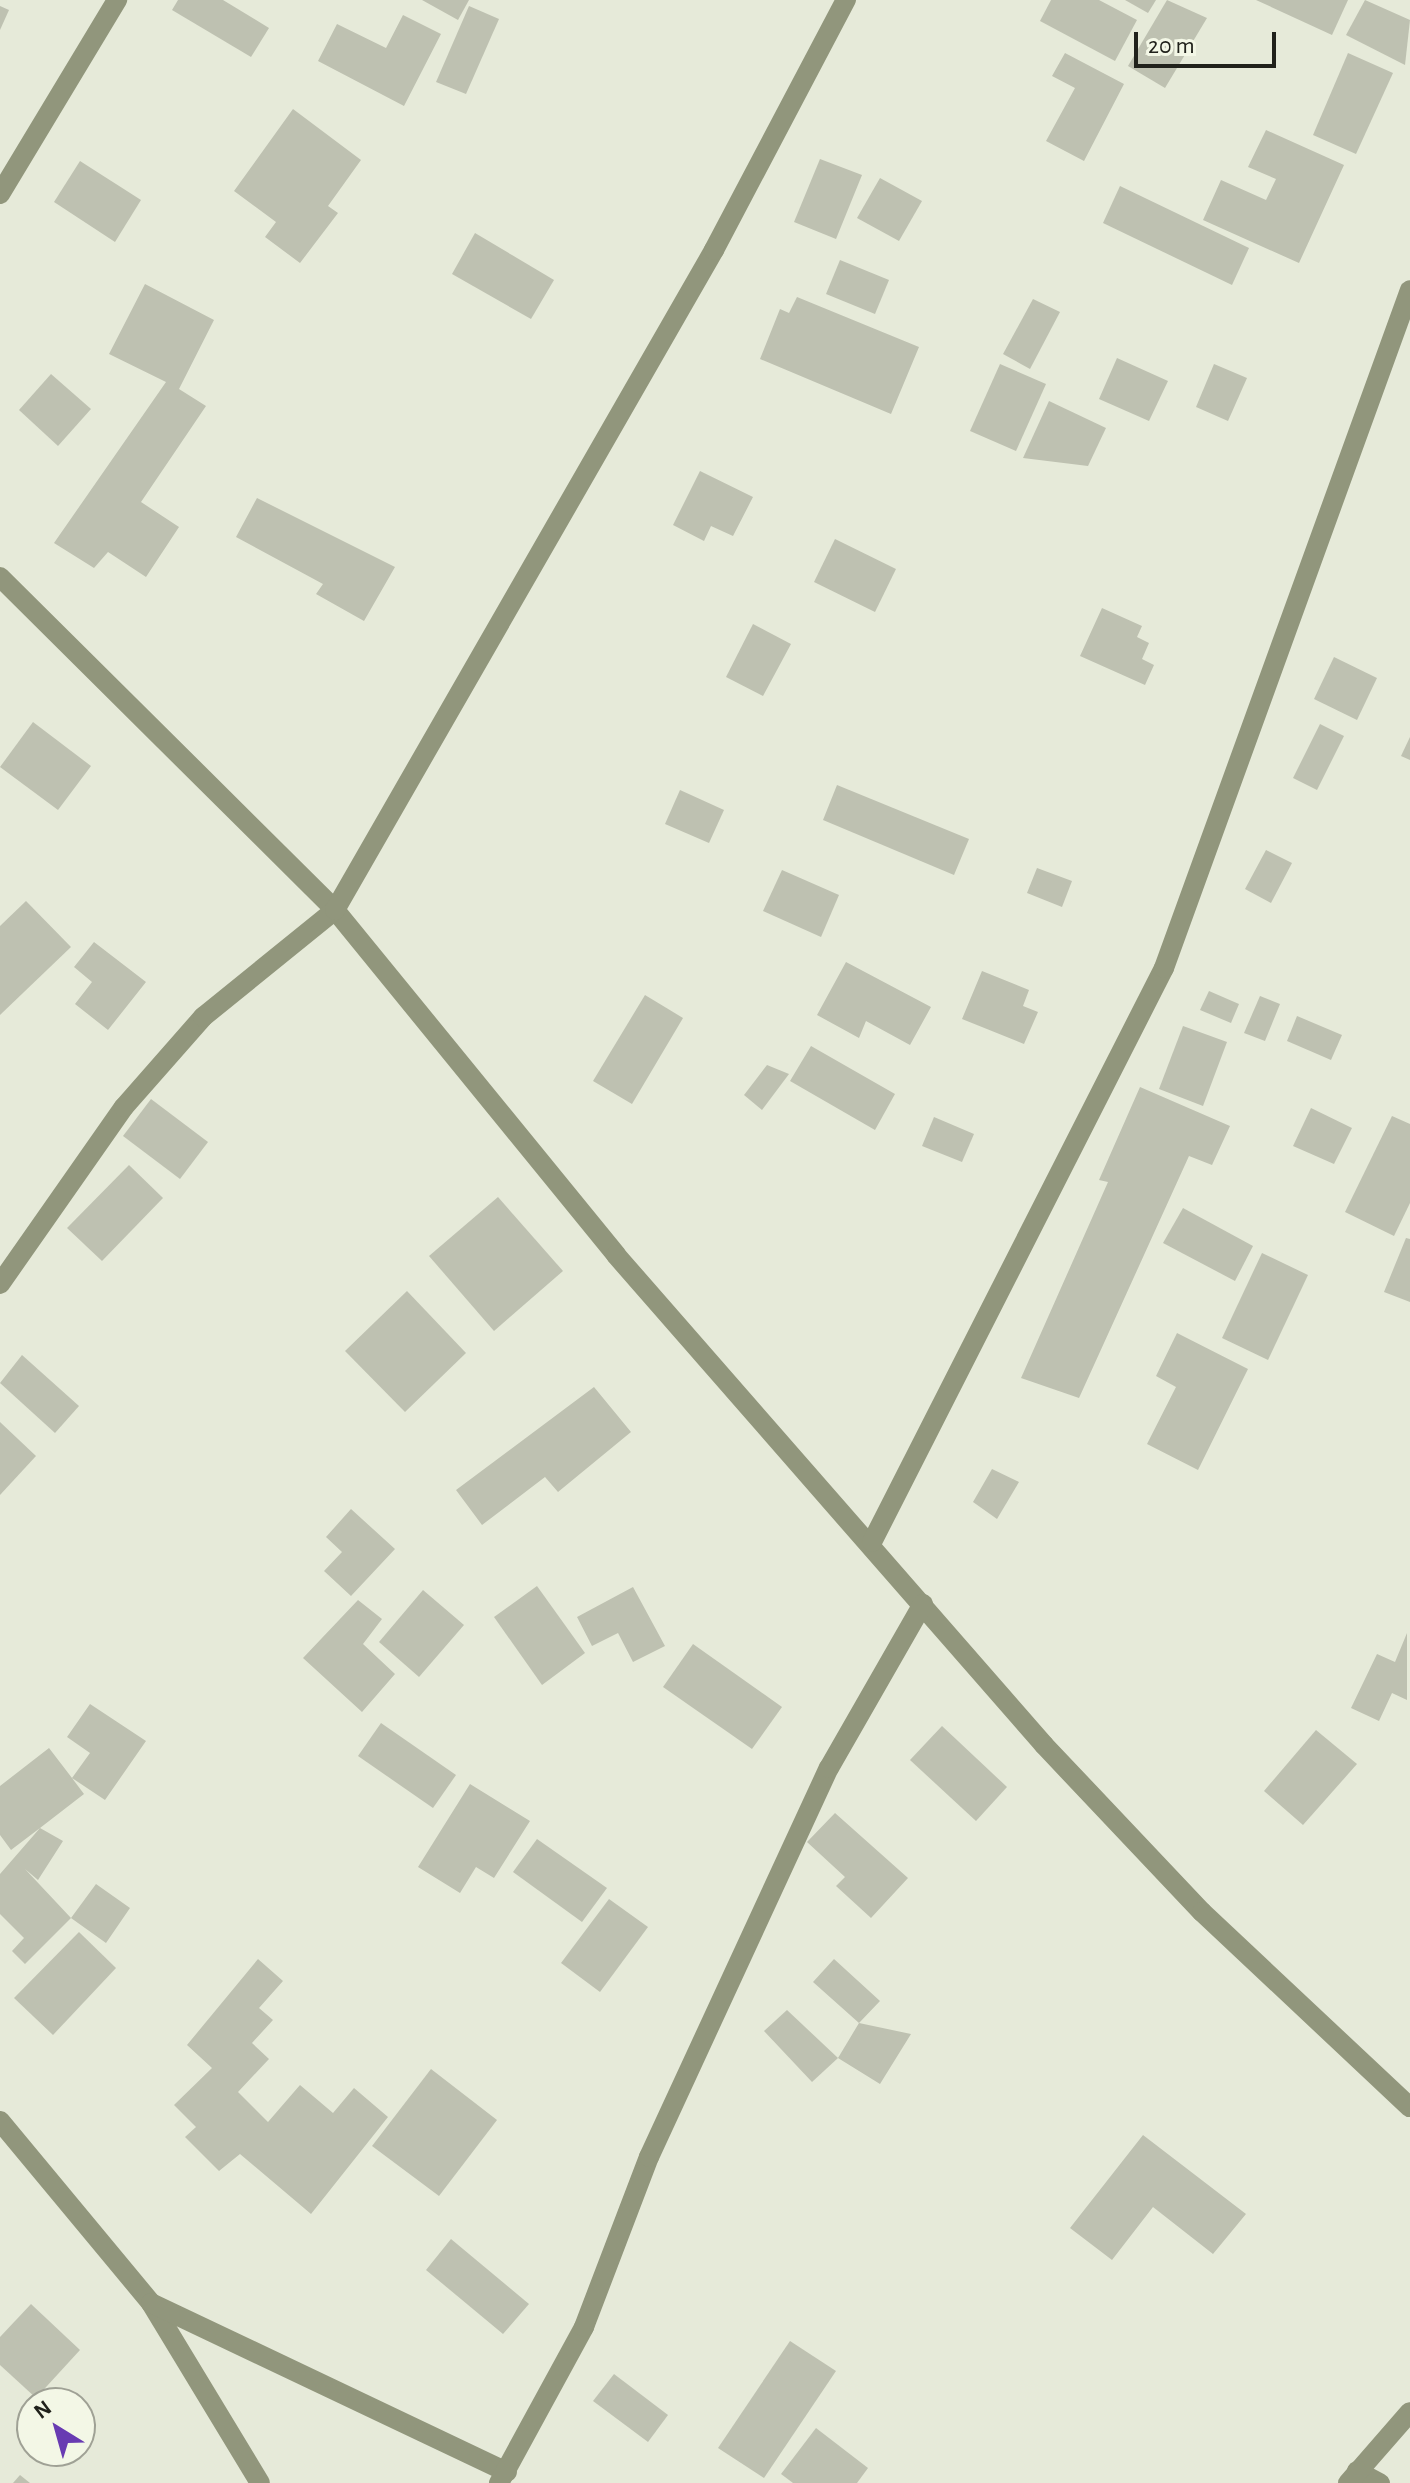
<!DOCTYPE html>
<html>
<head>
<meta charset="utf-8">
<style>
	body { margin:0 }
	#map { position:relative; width:1410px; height:2483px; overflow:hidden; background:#e6ead9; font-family:"Alegreya Sans",sans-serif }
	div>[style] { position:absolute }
	.building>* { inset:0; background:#bec1b1 }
	.minor>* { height:20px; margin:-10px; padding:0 10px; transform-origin:10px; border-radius:10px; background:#91967c }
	span { translate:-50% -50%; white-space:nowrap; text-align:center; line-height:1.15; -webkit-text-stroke:8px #f3f7e6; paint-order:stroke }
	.north { position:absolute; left:16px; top:2387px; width:80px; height:80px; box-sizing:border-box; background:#f3f7e6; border:2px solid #9fa195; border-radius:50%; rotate:323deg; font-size:22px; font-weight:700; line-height:32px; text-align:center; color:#20211b }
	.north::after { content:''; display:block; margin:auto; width:28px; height:36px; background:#683bb2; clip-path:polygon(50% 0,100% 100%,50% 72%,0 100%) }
	.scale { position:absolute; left:1134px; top:32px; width:142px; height:36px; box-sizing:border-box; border:4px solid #20211b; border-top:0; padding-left:10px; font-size:24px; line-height:28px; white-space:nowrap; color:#20211b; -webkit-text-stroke:6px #f3f7e6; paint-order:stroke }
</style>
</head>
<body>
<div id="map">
	<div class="building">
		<div style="clip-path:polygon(178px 0,223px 0,269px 28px,251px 57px,172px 10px)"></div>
		<div style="clip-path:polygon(422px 0,469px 0,458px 20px)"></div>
		<div style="clip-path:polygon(1051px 0,1099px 0,1137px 20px,1115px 61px,1040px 21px)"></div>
		<div style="clip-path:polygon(1125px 0,1156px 0,1148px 13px)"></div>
		<div style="clip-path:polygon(1167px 0,1207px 18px,1165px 88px,1128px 66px)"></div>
		<div style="clip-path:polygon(1256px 0,1348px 0,1332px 35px)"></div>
		<div style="clip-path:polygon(1365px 0,1410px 20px,1405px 65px,1346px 35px)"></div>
		<div style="clip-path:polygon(0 6px,9px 10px,0 30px)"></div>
		<div style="clip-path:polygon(469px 6px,499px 19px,466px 94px,436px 82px)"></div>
		<div style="clip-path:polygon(403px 15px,441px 34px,404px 106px,318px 61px,337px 24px,386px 48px)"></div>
		<div style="clip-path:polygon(1065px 53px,1124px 84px,1084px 161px,1046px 141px,1075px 88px,1052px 76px)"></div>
		<div style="clip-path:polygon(1348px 53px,1393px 73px,1356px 154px,1313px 135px)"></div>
		<div style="clip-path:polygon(293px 109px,361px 160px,328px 206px,338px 213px,300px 263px,265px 237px,276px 222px,234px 191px)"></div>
		<div style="clip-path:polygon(1266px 130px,1344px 165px,1299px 263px,1203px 220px,1221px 180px,1266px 200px,1276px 179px,1248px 167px)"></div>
		<div style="clip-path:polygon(820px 159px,862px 175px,836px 239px,794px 222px)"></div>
		<div style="clip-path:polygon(80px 161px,141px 200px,115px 242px,54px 202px)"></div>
		<div style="clip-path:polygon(880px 178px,922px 201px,899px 241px,857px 218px)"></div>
		<div style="clip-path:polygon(1120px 186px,1249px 248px,1232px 285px,1103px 223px)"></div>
		<div style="clip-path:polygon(475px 233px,554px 280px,531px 319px,452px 274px)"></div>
		<div style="clip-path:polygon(840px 260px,889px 280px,875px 314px,826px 294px)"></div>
		<div style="clip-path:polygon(145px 284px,214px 320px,179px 389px,206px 406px,141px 502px,179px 527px,146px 577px,108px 552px,94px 568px,54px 543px,166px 382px,109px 354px)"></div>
		<div style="clip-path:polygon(797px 297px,919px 347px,891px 414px,760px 359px,780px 309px,789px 313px)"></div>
		<div style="clip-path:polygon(1033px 299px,1060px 312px,1030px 369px,1003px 354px)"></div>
		<div style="clip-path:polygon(1117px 358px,1168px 381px,1149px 421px,1099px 399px)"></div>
		<div style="clip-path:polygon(1000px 364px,1046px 384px,1016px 451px,970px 431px)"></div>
		<div style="clip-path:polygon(1214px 364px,1247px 378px,1228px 421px,1196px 407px)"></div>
		<div style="clip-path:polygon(51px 374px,91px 409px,58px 446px,19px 410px)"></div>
		<div style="clip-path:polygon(1049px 401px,1106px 428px,1088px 466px,1023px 458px)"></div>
		<div style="clip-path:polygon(700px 471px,753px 497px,733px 536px,711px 526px,704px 541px,673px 525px)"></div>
		<div style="clip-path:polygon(257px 498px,395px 567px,364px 621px,316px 594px,323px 584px,236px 537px)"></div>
		<div style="clip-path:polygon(835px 539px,896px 569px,875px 612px,814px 582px)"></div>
		<div style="clip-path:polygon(1102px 608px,1142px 626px,1137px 637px,1149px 643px,1142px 659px,1154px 665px,1145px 685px,1080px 656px)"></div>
		<div style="clip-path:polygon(753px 624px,791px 644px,763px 696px,726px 677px)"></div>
		<div style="clip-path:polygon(1334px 657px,1377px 678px,1357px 720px,1314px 699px)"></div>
		<div style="clip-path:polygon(33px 722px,91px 766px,58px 810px,0 767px)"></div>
		<div style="clip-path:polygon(1320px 724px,1344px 736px,1317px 790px,1293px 778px)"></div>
		<div style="clip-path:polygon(1410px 737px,1410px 760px,1401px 756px)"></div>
		<div style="clip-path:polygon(837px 785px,969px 839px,954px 875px,823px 820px)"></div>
		<div style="clip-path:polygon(680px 790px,724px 810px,709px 843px,665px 824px)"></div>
		<div style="clip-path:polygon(1266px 850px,1292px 863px,1271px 903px,1245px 889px)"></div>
		<div style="clip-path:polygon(1037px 868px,1072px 881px,1062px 907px,1027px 893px)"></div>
		<div style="clip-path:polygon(782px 870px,839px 895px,821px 937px,763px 911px)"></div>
		<div style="clip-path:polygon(26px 901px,71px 947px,0 1015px,0 926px)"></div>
		<div style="clip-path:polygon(94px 942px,146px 982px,108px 1030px,75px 1004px,92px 982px,74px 967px)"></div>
		<div style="clip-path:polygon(846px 962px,931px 1007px,910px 1045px,866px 1021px,859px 1038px,817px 1015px)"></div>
		<div style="clip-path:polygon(982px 971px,1029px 990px,1023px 1006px,1038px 1012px,1024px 1044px,962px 1019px)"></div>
		<div style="clip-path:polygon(1209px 991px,1239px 1004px,1231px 1023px,1200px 1010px)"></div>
		<div style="clip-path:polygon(645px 995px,683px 1018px,632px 1104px,593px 1081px)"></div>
		<div style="clip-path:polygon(1260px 996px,1280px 1004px,1265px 1041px,1244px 1033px)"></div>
		<div style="clip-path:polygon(1297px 1016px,1342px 1035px,1331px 1060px,1287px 1041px)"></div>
		<div style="clip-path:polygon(1183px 1026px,1227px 1042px,1203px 1106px,1159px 1089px)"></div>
		<div style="clip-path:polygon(811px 1046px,895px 1094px,875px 1130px,790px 1081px)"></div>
		<div style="clip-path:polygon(767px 1065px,789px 1074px,762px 1110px,744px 1095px)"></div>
		<div style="clip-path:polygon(1140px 1087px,1230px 1126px,1212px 1165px,1189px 1156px,1079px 1398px,1021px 1378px,1108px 1182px,1099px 1180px)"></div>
		<div style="clip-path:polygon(151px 1099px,208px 1142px,180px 1179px,123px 1136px)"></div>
		<div style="clip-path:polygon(1311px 1108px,1352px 1128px,1334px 1164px,1293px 1146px)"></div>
		<div style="clip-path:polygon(1392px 1116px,1410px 1124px,1410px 1203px,1394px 1236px,1345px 1212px)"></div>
		<div style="clip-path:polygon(934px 1117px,974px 1134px,962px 1162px,922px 1146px)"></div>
		<div style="clip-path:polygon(129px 1165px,163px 1198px,102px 1261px,67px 1228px)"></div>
		<div style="clip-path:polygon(498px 1197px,563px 1271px,494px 1331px,429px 1256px)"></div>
		<div style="clip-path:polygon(1183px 1208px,1253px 1246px,1235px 1281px,1163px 1243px)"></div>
		<div style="clip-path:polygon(1406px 1238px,1410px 1239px,1410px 1302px,1384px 1292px)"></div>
		<div style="clip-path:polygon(1262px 1253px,1308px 1275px,1268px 1360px,1222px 1338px)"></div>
		<div style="clip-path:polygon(407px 1291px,466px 1353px,405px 1412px,345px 1351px)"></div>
		<div style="clip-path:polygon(1177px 1333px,1248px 1369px,1198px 1470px,1147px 1444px,1176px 1387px,1156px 1376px)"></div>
		<div style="clip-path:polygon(22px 1355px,79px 1406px,55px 1433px,0 1383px)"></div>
		<div style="clip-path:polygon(594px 1387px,631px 1432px,558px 1492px,545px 1477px,482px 1525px,456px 1490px)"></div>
		<div style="clip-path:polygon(0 1422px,36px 1456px,0 1495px)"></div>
		<div style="clip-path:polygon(992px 1469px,1019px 1482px,997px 1519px,973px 1502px)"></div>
		<div style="clip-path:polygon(351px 1509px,395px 1549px,351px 1596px,324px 1571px,342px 1552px,326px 1537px)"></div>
		<div style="clip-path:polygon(537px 1586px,585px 1653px,542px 1685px,494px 1617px)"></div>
		<div style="clip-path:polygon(633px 1587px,665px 1646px,633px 1662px,618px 1633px,592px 1646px,577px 1617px)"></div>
		<div style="clip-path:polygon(423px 1590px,464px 1625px,419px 1677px,379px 1642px)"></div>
		<div style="clip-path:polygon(358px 1600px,382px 1619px,363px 1644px,395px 1674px,362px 1712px,303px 1658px)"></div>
		<div style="clip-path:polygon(1407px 1633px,1407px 1700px,1392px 1693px,1379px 1721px,1351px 1708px,1377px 1654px,1395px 1662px)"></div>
		<div style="clip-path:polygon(693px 1644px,782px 1707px,752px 1749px,663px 1687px)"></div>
		<div style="clip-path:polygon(90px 1704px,146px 1741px,105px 1800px,72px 1778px,84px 1794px,40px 1828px,63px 1841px,38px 1880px,25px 1869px,71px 1918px,96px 1884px,130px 1908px,106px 1943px,71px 1918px,25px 1964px,12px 1951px,24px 1938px,0 1914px,0 1874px,40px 1828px,11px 1850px,0 1835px,0 1786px,49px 1748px,72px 1778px,90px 1753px,67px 1737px)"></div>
		<div style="clip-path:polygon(381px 1723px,456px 1775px,433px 1808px,358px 1756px)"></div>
		<div style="clip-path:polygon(942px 1726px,1007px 1787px,976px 1821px,910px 1760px)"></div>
		<div style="clip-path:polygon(1316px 1730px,1357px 1764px,1303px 1825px,1264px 1791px)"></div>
		<div style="clip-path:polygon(470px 1784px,530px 1821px,494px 1878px,476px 1867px,460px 1893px,418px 1867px)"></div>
		<div style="clip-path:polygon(835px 1813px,908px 1878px,871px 1918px,836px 1886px,845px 1877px,807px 1842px)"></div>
		<div style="clip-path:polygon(537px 1839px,607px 1888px,582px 1922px,513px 1872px)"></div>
		<div style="clip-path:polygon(609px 1899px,648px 1927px,600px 1992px,561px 1963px)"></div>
		<div style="clip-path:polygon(79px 1932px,116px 1968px,53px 2035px,14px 1998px)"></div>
		<div style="clip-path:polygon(258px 1959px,283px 1981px,259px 2008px,273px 2020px,252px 2043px,269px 2059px,238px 2092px,268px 2122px,300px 2085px,333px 2113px,354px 2088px,388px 2117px,311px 2214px,240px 2154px,219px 2171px,185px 2137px,196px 2127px,174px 2105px,212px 2068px,187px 2045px)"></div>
		<div style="clip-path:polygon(834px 1959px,880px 2001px,859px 2023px,911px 2034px,880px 2084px,838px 2058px,859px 2023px,813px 1982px)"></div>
		<div style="clip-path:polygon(787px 2010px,838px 2058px,812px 2082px,764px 2031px)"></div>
		<div style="clip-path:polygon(431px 2069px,497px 2120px,439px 2196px,372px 2146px)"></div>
		<div style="clip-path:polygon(1143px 2135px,1246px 2214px,1213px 2254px,1153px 2207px,1112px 2260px,1070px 2228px)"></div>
		<div style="clip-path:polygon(451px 2239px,529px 2304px,503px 2334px,426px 2270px)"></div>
		<div style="clip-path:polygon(31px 2304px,80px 2350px,36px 2398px,0 2365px,0 2337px)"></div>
		<div style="clip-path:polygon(790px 2341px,836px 2371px,764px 2478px,718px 2448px)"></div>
		<div style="clip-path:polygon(614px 2374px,668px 2415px,648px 2442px,593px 2401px)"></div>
		<div style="clip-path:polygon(816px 2428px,868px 2468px,857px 2483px,793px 2483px,781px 2474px)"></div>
		<div style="clip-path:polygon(20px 2475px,30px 2483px,13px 2483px)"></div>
	</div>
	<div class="minor">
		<div style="left:0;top:194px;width:227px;rotate:-58.9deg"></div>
		<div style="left:0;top:577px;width:472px;rotate:44.8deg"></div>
		<div style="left:335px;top:910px;width:445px;rotate:50.8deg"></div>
		<div style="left:616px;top:1255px;width:651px;rotate:48.86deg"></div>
		<div style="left:1044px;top:1745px;width:230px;rotate:46.6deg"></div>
		<div style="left:1202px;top:1912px;width:285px;rotate:43.2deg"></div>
		<div style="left:0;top:1284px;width:216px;rotate:-55deg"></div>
		<div style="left:124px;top:1107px;width:120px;rotate:-48.7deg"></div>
		<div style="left:203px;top:1017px;width:170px;rotate:-39deg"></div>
		<div style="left:335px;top:910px;width:761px;rotate:-60.13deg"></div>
		<div style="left:714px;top:250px;width:283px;rotate:-62.2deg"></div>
		<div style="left:872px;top:1542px;width:644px;rotate:-63.04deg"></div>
		<div style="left:1164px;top:968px;width:721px;rotate:-70.06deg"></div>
		<div style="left:0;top:2121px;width:236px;rotate:50.3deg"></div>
		<div style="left:151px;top:2303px;width:210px;rotate:58.8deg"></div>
		<div style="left:151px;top:2303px;width:394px;rotate:25.4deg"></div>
		<div style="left:1357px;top:2471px;width:26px;rotate:28deg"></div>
		<div style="left:499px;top:2483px;width:178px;rotate:-61.4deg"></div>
		<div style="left:584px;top:2327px;width:182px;rotate:-69.1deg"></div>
		<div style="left:649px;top:2157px;width:429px;rotate:-65.2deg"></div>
		<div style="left:829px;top:1768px;width:189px;rotate:-60.2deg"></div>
		<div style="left:1348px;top:2483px;width:94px;rotate:-48.9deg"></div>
	</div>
	<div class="north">N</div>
	<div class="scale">20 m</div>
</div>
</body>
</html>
